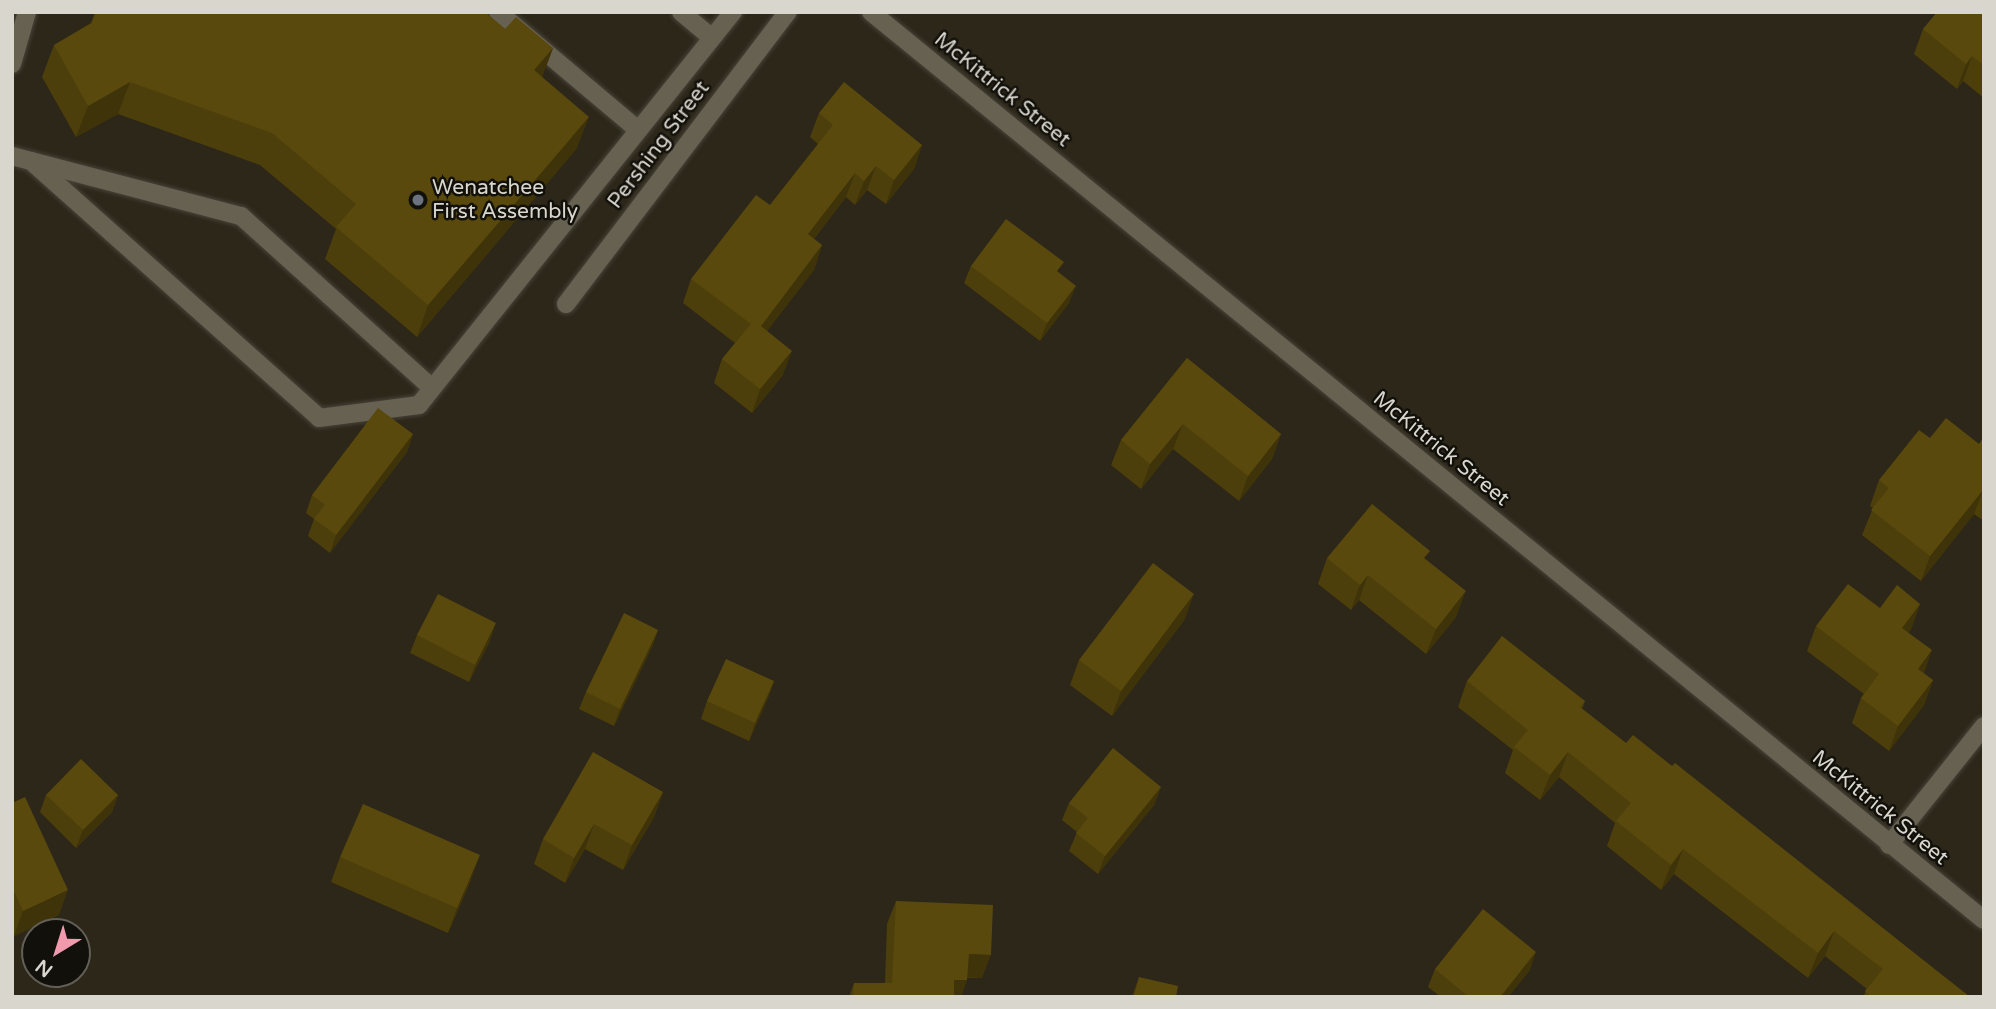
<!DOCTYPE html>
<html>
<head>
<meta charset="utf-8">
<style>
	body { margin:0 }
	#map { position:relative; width:1996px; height:1009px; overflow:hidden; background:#2c2719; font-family:"Varela Round",sans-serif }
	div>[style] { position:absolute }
	.roads { filter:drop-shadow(0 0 2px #474339) drop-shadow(0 0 2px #474339) }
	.minor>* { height:18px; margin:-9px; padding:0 9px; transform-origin:9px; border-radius:9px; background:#676152 }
	.wall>* { inset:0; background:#4d3f0b }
	.shaded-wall>* { inset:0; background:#3f3309 }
	.building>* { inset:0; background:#5a490d }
	.dots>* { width:19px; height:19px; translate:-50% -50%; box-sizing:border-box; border:4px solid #12100a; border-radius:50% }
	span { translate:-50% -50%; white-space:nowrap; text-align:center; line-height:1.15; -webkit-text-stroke:5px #12100a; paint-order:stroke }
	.street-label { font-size:21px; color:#d9d6ce }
	.poi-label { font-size:21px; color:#d9d6ce }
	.left { translate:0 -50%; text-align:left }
	.frame { position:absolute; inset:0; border:14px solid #d9d6ce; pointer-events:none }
	.north { position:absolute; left:21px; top:918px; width:70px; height:70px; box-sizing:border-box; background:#12100a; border:2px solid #625f58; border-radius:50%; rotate:218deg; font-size:19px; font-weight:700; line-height:28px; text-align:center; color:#d9d6ce }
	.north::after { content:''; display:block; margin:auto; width:24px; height:32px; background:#f29aad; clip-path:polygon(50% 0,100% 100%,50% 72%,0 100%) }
</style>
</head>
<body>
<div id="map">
	<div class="roads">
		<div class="minor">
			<div style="left:498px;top:12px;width:183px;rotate:40.1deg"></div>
			<div style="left:681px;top:12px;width:40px;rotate:40deg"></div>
			<div style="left:871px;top:12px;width:1436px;rotate:39.21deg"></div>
			<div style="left:12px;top:64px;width:54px;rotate:-73.9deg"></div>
			<div style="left:12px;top:156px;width:237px;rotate:14.7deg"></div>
			<div style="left:241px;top:216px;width:257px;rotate:42deg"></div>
			<div style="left:31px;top:161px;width:386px;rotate:41.7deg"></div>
			<div style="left:319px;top:418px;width:101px;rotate:-7.4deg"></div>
			<div style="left:419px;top:405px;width:503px;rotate:-51.38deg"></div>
			<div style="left:566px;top:304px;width:367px;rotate:-52.8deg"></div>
			<div style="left:1889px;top:845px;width:152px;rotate:-51.4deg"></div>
		</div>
	</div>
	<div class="wall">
		<div style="clip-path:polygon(95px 12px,485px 12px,505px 29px,553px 48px,542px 77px,577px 148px,417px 337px,325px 259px,336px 229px,260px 165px,118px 114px,76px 137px,42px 77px,54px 45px,91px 23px)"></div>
		<div style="clip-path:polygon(1984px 12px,1984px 98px,1963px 81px,1957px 89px,1914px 54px,1923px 29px)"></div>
		<div style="clip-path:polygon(819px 113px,922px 145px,914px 169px,886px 204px,867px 190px,855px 205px,846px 197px,814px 239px,822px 245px,814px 270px,767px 331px,783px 375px,752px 413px,714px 383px,722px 359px,735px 343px,683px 303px,691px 279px,770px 205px,818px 144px,810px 137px)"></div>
		<div style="clip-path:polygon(971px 266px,1060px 273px,1069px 303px,1040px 341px,964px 283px)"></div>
		<div style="clip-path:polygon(1187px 358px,1281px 434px,1272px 459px,1239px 501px,1173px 449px,1141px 489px,1111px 465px,1121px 440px)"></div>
		<div style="clip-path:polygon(413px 434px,407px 452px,330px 553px,308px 536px,314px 519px,306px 513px,312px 495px)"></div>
		<div style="clip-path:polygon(1984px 437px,1984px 521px,1974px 514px,1921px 581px,1862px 535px,1873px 508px,1870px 506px,1879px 480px,1930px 438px,1979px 444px)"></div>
		<div style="clip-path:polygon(1327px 558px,1427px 560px,1456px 617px,1426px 654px,1359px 600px,1351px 610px,1318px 584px)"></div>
		<div style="clip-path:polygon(1920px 604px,1911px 629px,1908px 633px,1924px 674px,1933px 680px,1924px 705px,1889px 751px,1852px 723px,1861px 698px,1864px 694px,1807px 651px,1816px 626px)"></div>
		<div style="clip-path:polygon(1185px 619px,1112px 716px,1070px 685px,1079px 660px)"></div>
		<div style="clip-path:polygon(658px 630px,652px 647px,614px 726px,579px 709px,586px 692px)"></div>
		<div style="clip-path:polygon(417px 635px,490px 641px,469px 682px,410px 653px)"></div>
		<div style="clip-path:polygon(774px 681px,768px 698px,749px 741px,701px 719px,707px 701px)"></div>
		<div style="clip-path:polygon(1467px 681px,1585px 701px,1582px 709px,1626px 743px,1672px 766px,1970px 997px,1863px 997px,1867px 989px,1825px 956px,1808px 978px,1674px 874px,1661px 890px,1607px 846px,1615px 823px,1559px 777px,1540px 800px,1505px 773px,1513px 750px,1458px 707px)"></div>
		<div style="clip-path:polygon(1161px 787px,1154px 805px,1098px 874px,1069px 851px,1077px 832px,1062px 820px,1069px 803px)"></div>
		<div style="clip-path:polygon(663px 792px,654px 817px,623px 870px,585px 849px,565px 883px,534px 864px,543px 839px)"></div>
		<div style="clip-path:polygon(46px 795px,118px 795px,112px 812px,76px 848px,40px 812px)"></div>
		<div style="clip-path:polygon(12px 803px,59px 915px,14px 936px,12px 932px)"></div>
		<div style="clip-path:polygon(340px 857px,471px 880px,448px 933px,331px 882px)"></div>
		<div style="clip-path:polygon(896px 901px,982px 978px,967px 978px,961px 997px,849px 997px,854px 983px,885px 983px,887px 924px)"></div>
		<div style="clip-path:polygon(1435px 969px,1530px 970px,1508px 997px,1441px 997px,1428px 987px)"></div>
		<div style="clip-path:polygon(1139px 977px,1176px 997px,1132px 997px)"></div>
	</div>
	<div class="shaded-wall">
		<div style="clip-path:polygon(553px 48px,541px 80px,534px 70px)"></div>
		<div style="clip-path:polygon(1972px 56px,1963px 81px,1957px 89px,1966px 64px)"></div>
		<div style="clip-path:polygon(130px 82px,118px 114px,76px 137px,88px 106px)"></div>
		<div style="clip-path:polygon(589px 117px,577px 148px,417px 337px,428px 305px)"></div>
		<div style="clip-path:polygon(922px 145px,914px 169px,886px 204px,894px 180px)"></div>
		<div style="clip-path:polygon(876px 166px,867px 190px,855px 205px,864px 181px)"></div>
		<div style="clip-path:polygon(855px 173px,846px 197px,799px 258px,808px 234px)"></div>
		<div style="clip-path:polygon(822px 245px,814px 270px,752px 350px,761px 326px)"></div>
		<div style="clip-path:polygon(1076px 286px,1069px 303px,1040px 341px,1047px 323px)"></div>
		<div style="clip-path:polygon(792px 351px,783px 375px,752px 413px,760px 389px)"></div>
		<div style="clip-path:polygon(1183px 424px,1173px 449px,1141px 489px,1150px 464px)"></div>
		<div style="clip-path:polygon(413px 434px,407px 452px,330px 553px,336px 535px)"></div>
		<div style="clip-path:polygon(1281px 434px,1272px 459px,1239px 501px,1248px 476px)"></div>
		<div style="clip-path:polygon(1984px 488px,1974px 514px,1921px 581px,1930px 556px)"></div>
		<div style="clip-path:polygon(1368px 575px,1359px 600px,1351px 610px,1360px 585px)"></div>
		<div style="clip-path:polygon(1466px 591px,1456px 617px,1426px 654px,1436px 629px)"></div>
		<div style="clip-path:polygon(1194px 594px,1185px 619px,1112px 716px,1121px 691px)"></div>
		<div style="clip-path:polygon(1920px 604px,1911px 629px,1893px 653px,1902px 628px)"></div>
		<div style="clip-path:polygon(496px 623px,490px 641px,469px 682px,475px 665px)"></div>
		<div style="clip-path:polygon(658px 630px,652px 647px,614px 726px,620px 709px)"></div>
		<div style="clip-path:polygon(1932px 650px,1923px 676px,1918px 669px)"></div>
		<div style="clip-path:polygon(1933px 680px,1924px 705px,1889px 751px,1898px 726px)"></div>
		<div style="clip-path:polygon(774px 681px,768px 698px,749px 741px,755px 723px)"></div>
		<div style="clip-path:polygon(1568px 752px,1559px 777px,1540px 800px,1550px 775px)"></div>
		<div style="clip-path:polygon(1161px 787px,1154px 805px,1098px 874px,1105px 856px)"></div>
		<div style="clip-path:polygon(663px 792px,654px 817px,623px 870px,632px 845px)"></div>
		<div style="clip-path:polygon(118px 795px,112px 812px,76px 848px,83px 830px)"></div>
		<div style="clip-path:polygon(594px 824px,585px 849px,565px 883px,574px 858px)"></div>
		<div style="clip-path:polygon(1683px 849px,1674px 874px,1661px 890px,1671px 865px)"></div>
		<div style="clip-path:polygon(480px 855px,471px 880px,448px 933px,457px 908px)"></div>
		<div style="clip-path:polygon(68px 890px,59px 915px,14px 936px,23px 911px)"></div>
		<div style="clip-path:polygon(1834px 931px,1825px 956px,1808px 978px,1818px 953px)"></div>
		<div style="clip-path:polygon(1536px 952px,1530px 970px,1508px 997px,1500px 997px)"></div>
		<div style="clip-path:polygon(969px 954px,991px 955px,982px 978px,960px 977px)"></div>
		<div style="clip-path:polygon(954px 980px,967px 980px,961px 997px,948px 997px)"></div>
	</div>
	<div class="building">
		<div style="clip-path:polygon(96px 12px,485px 12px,505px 29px,516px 17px,553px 48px,534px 70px,589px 117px,428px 305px,336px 227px,356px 204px,272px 133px,130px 82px,88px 106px,54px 45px,92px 23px)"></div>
		<div style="clip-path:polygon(1937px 12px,1984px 12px,1984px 65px,1972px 56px,1966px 64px,1923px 29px)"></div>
		<div style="clip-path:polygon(844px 82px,922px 145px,894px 180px,876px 166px,864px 181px,855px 173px,808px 234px,822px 245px,761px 326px,792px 351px,760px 389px,722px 359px,751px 324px,691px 279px,756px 195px,770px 205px,833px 125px,819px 113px)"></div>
		<div style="clip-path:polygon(1006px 219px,1064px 262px,1057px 271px,1076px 286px,1047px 323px,971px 266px)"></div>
		<div style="clip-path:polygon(1187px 358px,1281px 434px,1248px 476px,1183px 424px,1150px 464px,1121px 440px)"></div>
		<div style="clip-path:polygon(378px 408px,413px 434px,336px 535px,314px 519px,325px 505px,312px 495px)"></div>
		<div style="clip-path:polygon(1946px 418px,1979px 444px,1984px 437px,1984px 489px,1930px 556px,1871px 510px,1889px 488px,1879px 480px,1919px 430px,1930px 438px)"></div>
		<div style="clip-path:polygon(1372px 504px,1430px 551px,1424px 558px,1466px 591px,1436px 629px,1368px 575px,1360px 585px,1327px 558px)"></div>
		<div style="clip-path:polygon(1153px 563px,1194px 594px,1121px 691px,1079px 660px)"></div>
		<div style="clip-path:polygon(1848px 584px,1880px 608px,1897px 585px,1920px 604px,1902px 628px,1932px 650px,1918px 669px,1933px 680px,1898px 726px,1861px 698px,1879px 674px,1816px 626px)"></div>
		<div style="clip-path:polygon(438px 594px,496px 623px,475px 665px,417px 635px)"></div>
		<div style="clip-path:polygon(624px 613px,658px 630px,620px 709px,586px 692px)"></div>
		<div style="clip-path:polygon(1502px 636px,1585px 701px,1580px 707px,1626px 743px,1633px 735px,1672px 766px,1675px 763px,1970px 997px,1871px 997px,1865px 991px,1883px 969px,1834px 931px,1818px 953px,1683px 849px,1671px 865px,1616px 821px,1631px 803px,1568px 752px,1550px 775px,1514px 747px,1528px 730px,1467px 681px)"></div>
		<div style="clip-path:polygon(726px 659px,774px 681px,755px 723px,707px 701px)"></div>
		<div style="clip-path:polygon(1113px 748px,1161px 787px,1105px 856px,1076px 833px,1088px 818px,1069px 803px)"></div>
		<div style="clip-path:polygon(593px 752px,663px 792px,632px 845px,594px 824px,574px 858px,543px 839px)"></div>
		<div style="clip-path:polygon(81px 759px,118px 795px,83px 830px,46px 795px)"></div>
		<div style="clip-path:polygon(25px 797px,68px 890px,23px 911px,12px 887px,12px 803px)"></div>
		<div style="clip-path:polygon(363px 804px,480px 855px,457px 908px,340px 857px)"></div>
		<div style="clip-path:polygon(896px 901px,993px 905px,991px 955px,969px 954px,967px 980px,954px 980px,954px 997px,853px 997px,854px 983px,892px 983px)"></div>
		<div style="clip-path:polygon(1483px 909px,1536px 952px,1500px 997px,1469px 997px,1435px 969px)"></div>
		<div style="clip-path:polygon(1139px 977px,1178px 986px,1176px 997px,1134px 997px)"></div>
	</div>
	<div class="dots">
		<div style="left:418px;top:200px;background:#6b7280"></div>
	</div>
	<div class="street-label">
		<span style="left:1002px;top:90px;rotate:39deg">McKittrick Street</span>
		<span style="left:659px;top:145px;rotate:-53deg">Pershing Street</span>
		<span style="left:1441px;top:449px;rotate:39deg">McKittrick Street</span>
		<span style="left:1880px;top:808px;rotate:39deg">McKittrick Street</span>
	</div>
	<div class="poi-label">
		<span class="left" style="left:432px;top:200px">Wenatchee<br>First Assembly</span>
	</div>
	<div class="frame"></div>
	<div class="north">N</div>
</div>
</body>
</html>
